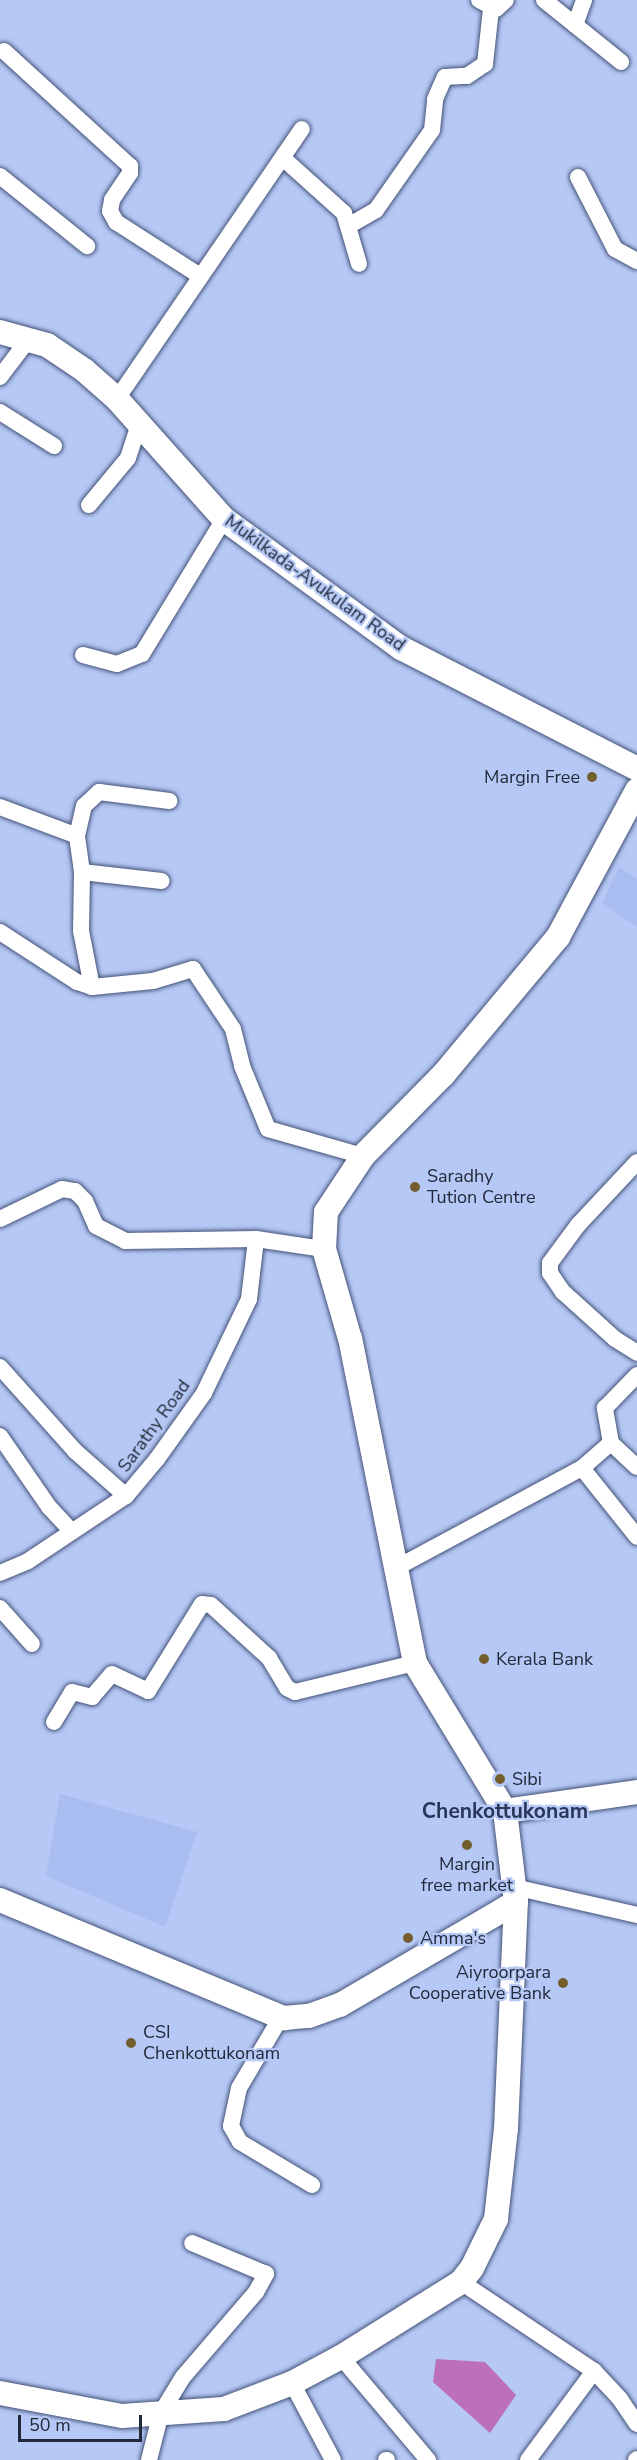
<!DOCTYPE html>
<html>
<head>
<meta charset="utf-8">
<style>
	body { margin:0 }
	#map { position:relative; width:637px; height:2460px; overflow:hidden; background:#b6c8f5; font-family:"Nunito Sans",sans-serif }
	div>[style] { position:absolute }
	.built>* { inset:0; background:#a9bdf0 }
	.water>* { inset:0; background:#bc70ba }
	.roads { filter:drop-shadow(0 0 2px #445379) drop-shadow(0 0 2px #445379) }
	.street>* { height:16px; margin:-8px; padding:0 8px; transform-origin:8px; border-radius:8px; background:#fff }
	.secondary>* { height:24px; margin:-12px; padding:0 12px; transform-origin:12px; border-radius:12px; background:#fff }
	.dots>* { width:16px; height:16px; translate:-50% -50%; box-sizing:border-box; border:3px solid #b6c8f5; border-radius:50% }
	span { translate:-50% -50%; white-space:nowrap; text-align:center; line-height:1.15; -webkit-text-stroke:4.5px #b6c8f5; paint-order:stroke }
	.street-label { font-size:18px; color:#22293a }
	.poi-label { font-size:18px; color:#22293a }
	.right { translate:-100% -50%; text-align:right }
	.left { translate:0 -50%; text-align:left }
	.quarter-label { font-size:21px; color:#29365a; font-weight:700 }
	.scale { position:absolute; left:18px; top:2415px; width:124px; height:27px; box-sizing:border-box; border:3px solid #22293a; border-top:0; padding-left:8px; font-size:18px; line-height:21px; white-space:nowrap; color:#22293a; -webkit-text-stroke:4px #b6c8f5; paint-order:stroke }
</style>
</head>
<body>
<div id="map">
	<div class="built">
		<div style="clip-path:polygon(619px 867px,637px 879px,637px 927px,602px 903px)"></div>
		<div style="clip-path:polygon(60px 1794px,197px 1832px,165px 1927px,46px 1876px)"></div>
	</div>
	<div class="water">
		<div style="clip-path:polygon(436px 2359px,485px 2362px,516px 2395px,490px 2433px,433px 2382px)"></div>
	</div>
	<div class="roads">
		<div class="street">
			<div style="left:479px;top:0;width:19px;rotate:28deg"></div>
			<div style="left:496px;top:9px;width:13px;rotate:-42deg"></div>
			<div style="left:544px;top:0;width:99px;rotate:38.8deg"></div>
			<div style="left:575px;top:25px;width:27px;rotate:-70deg"></div>
			<div style="left:4px;top:51px;width:171px;rotate:42.4deg"></div>
			<div style="left:130px;top:166px;width:7px;rotate:90deg"></div>
			<div style="left:130px;top:173px;width:32px;rotate:124deg"></div>
			<div style="left:112px;top:200px;width:11px;rotate:100deg"></div>
			<div style="left:110px;top:211px;width:13px;rotate:61deg"></div>
			<div style="left:116px;top:222px;width:100px;rotate:32.7deg"></div>
			<div style="left:284px;top:159px;width:81px;rotate:42deg"></div>
			<div style="left:344px;top:213px;width:53px;rotate:73.6deg"></div>
			<div style="left:0;top:176px;width:112px;rotate:38.8deg"></div>
			<div style="left:578px;top:177px;width:81px;rotate:62.8deg"></div>
			<div style="left:615px;top:249px;width:25px;rotate:29deg"></div>
			<div style="left:350px;top:225px;width:30px;rotate:-30deg"></div>
			<div style="left:376px;top:210px;width:98px;rotate:-55deg"></div>
			<div style="left:432px;top:130px;width:31px;rotate:-84deg"></div>
			<div style="left:435px;top:99px;width:24px;rotate:-66deg"></div>
			<div style="left:445px;top:77px;width:22px;rotate:-3deg"></div>
			<div style="left:467px;top:76px;width:22px;rotate:-34deg"></div>
			<div style="left:485px;top:64px;width:55px;rotate:-83.8deg"></div>
			<div style="left:0;top:377px;width:46px;rotate:-52.9deg"></div>
			<div style="left:117px;top:399px;width:327px;rotate:-55.6deg"></div>
			<div style="left:0;top:412px;width:64px;rotate:32.2deg"></div>
			<div style="left:89px;top:505px;width:61px;rotate:-50.3deg"></div>
			<div style="left:128px;top:458px;width:36px;rotate:-72deg"></div>
			<div style="left:83px;top:655px;width:35px;rotate:15deg"></div>
			<div style="left:117px;top:664px;width:27px;rotate:-22deg"></div>
			<div style="left:142px;top:654px;width:158px;rotate:-58.7deg"></div>
			<div style="left:0;top:807px;width:82px;rotate:20.6deg"></div>
			<div style="left:82px;top:872px;width:80px;rotate:6.5deg"></div>
			<div style="left:0;top:932px;width:92px;rotate:33deg"></div>
			<div style="left:77px;top:982px;width:16px;rotate:18deg"></div>
			<div style="left:92px;top:987px;width:61px;rotate:-5.6deg"></div>
			<div style="left:153px;top:981px;width:42px;rotate:-16.7deg"></div>
			<div style="left:193px;top:969px;width:72px;rotate:56.3deg"></div>
			<div style="left:233px;top:1029px;width:38px;rotate:76deg"></div>
			<div style="left:242px;top:1066px;width:68px;rotate:67.6deg"></div>
			<div style="left:268px;top:1129px;width:99px;rotate:15.9deg"></div>
			<div style="left:92px;top:987px;width:57px;rotate:-101.1deg"></div>
			<div style="left:81px;top:931px;width:59px;rotate:-89deg"></div>
			<div style="left:82px;top:872px;width:36px;rotate:-98deg"></div>
			<div style="left:77px;top:836px;width:31px;rotate:-77deg"></div>
			<div style="left:84px;top:806px;width:21px;rotate:-43deg"></div>
			<div style="left:99px;top:792px;width:71px;rotate:7.3deg"></div>
			<div style="left:637px;top:1162px;width:86px;rotate:133.1deg"></div>
			<div style="left:578px;top:1225px;width:47px;rotate:126.4deg"></div>
			<div style="left:550px;top:1263px;width:10px;rotate:90deg"></div>
			<div style="left:550px;top:1273px;width:23px;rotate:56deg"></div>
			<div style="left:563px;top:1292px;width:70px;rotate:42.1deg"></div>
			<div style="left:615px;top:1339px;width:26px;rotate:32deg"></div>
			<div style="left:0;top:1219px;width:69px;rotate:-25.8deg"></div>
			<div style="left:62px;top:1189px;width:13px;rotate:9deg"></div>
			<div style="left:75px;top:1191px;width:14px;rotate:45deg"></div>
			<div style="left:85px;top:1201px;width:27px;rotate:66deg"></div>
			<div style="left:96px;top:1226px;width:33px;rotate:27deg"></div>
			<div style="left:125px;top:1241px;width:131px;rotate:-0.9deg"></div>
			<div style="left:256px;top:1239px;width:69px;rotate:8.4deg"></div>
			<div style="left:0;top:1367px;width:113px;rotate:48.2deg"></div>
			<div style="left:75px;top:1451px;width:68px;rotate:41.4deg"></div>
			<div style="left:0;top:1436px;width:86px;rotate:55.4deg"></div>
			<div style="left:49px;top:1507px;width:33px;rotate:47deg"></div>
			<div style="left:611px;top:1443px;width:35px;rotate:43deg"></div>
			<div style="left:582px;top:1468px;width:88px;rotate:51.4deg"></div>
			<div style="left:396px;top:1568px;width:211px;rotate:-28.3deg"></div>
			<div style="left:582px;top:1468px;width:38px;rotate:-41deg"></div>
			<div style="left:611px;top:1443px;width:36px;rotate:-100deg"></div>
			<div style="left:605px;top:1408px;width:46px;rotate:-45.9deg"></div>
			<div style="left:0;top:1573px;width:30px;rotate:-23deg"></div>
			<div style="left:28px;top:1561px;width:118px;rotate:-33.6deg"></div>
			<div style="left:126px;top:1496px;width:48px;rotate:-50deg"></div>
			<div style="left:157px;top:1459px;width:81px;rotate:-54.5deg"></div>
			<div style="left:204px;top:1393px;width:104px;rotate:-64.4deg"></div>
			<div style="left:249px;top:1299px;width:60px;rotate:-83.3deg"></div>
			<div style="left:0;top:1608px;width:48px;rotate:48.4deg"></div>
			<div style="left:54px;top:1722px;width:35px;rotate:-59deg"></div>
			<div style="left:72px;top:1692px;width:21px;rotate:14deg"></div>
			<div style="left:92px;top:1697px;width:30px;rotate:-49deg"></div>
			<div style="left:112px;top:1674px;width:40px;rotate:25deg"></div>
			<div style="left:148px;top:1691px;width:102px;rotate:-58.2deg"></div>
			<div style="left:202px;top:1604px;width:9px;rotate:6deg"></div>
			<div style="left:211px;top:1605px;width:79px;rotate:42.4deg"></div>
			<div style="left:269px;top:1658px;width:35px;rotate:59deg"></div>
			<div style="left:287px;top:1688px;width:9px;rotate:27deg"></div>
			<div style="left:295px;top:1692px;width:123px;rotate:-13.6deg"></div>
			<div style="left:514px;top:1887px;width:126px;rotate:12.8deg"></div>
			<div style="left:281px;top:2017px;width:82px;rotate:120.6deg"></div>
			<div style="left:239px;top:2088px;width:39px;rotate:102deg"></div>
			<div style="left:231px;top:2126px;width:18px;rotate:61deg"></div>
			<div style="left:240px;top:2142px;width:84px;rotate:30.8deg"></div>
			<div style="left:461px;top:2282px;width:160px;rotate:33.8deg"></div>
			<div style="left:594px;top:2371px;width:38px;rotate:47deg"></div>
			<div style="left:620px;top:2399px;width:30px;rotate:56deg"></div>
			<div style="left:341px;top:2357px;width:135px;rotate:49.8deg"></div>
			<div style="left:292px;top:2383px;width:87px;rotate:62deg"></div>
			<div style="left:149px;top:2460px;width:49px;rotate:-75.7deg"></div>
			<div style="left:161px;top:2413px;width:42px;rotate:-58.6deg"></div>
			<div style="left:183px;top:2377px;width:112px;rotate:-49.3deg"></div>
			<div style="left:256px;top:2292px;width:21px;rotate:-61deg"></div>
			<div style="left:266px;top:2274px;width:80px;rotate:-157.3deg"></div>
			<div style="left:386px;top:2460px;width:1px"></div>
			<div style="left:528px;top:2460px;width:111px;rotate:-53.4deg"></div>
			<div style="left:636px;top:2460px;width:1px;rotate:-45deg"></div>
		</div>
		<div class="secondary">
			<div style="left:0;top:332px;width:49px;rotate:15.5deg"></div>
			<div style="left:47px;top:345px;width:45px;rotate:34deg"></div>
			<div style="left:84px;top:370px;width:44px;rotate:41.3deg"></div>
			<div style="left:117px;top:399px;width:161px;rotate:48.3deg"></div>
			<div style="left:224px;top:519px;width:219px;rotate:36.1deg"></div>
			<div style="left:401px;top:648px;width:265px;rotate:27.1deg"></div>
			<div style="left:505px;top:1811px;width:133px;rotate:-8.2deg"></div>
			<div style="left:0;top:1900px;width:308px;rotate:22.6deg"></div>
			<div style="left:284px;top:2018px;width:25px;rotate:-5deg"></div>
			<div style="left:309px;top:2016px;width:33px;rotate:-20deg"></div>
			<div style="left:340px;top:2005px;width:204px;rotate:-30.3deg"></div>
			<div style="left:0;top:2393px;width:124px;rotate:10.7deg"></div>
			<div style="left:122px;top:2416px;width:102px;rotate:-3.9deg"></div>
			<div style="left:224px;top:2409px;width:73px;rotate:-20.9deg"></div>
			<div style="left:292px;top:2383px;width:55px;rotate:-28deg"></div>
			<div style="left:341px;top:2357px;width:142px;rotate:-32deg"></div>
			<div style="left:461px;top:2282px;width:18px;rotate:-52deg"></div>
			<div style="left:472px;top:2268px;width:55px;rotate:-63.9deg"></div>
			<div style="left:496px;top:2219px;width:91px;rotate:-83.7deg"></div>
			<div style="left:506px;top:2129px;width:227px;rotate:-87.5deg"></div>
			<div style="left:516px;top:1902px;width:92px;rotate:-96.9deg"></div>
			<div style="left:505px;top:1811px;width:173px;rotate:-121.3deg"></div>
			<div style="left:415px;top:1663px;width:330px;rotate:-101.3deg"></div>
			<div style="left:350px;top:1339px;width:94px;rotate:-106.1deg"></div>
			<div style="left:324px;top:1249px;width:37px;rotate:-87deg"></div>
			<div style="left:326px;top:1212px;width:67px;rotate:-56.5deg"></div>
			<div style="left:363px;top:1156px;width:114px;rotate:-45.4deg"></div>
			<div style="left:443px;top:1075px;width:180px;rotate:-50.2deg"></div>
			<div style="left:558px;top:937px;width:167px;rotate:-61.7deg"></div>
		</div>
	</div>
	<div class="dots">
		<div style="left:592px;top:777px;background:#725f2d"></div>
		<div style="left:415px;top:1187px;background:#725f2d"></div>
		<div style="left:484px;top:1659px;background:#725f2d"></div>
		<div style="left:500px;top:1779px;background:#725f2d"></div>
		<div style="left:467px;top:1845px;background:#725f2d"></div>
		<div style="left:408px;top:1938px;background:#725f2d"></div>
		<div style="left:563px;top:1983px;background:#725f2d"></div>
		<div style="left:131px;top:2043px;background:#725f2d"></div>
	</div>
	<div class="street-label">
		<span style="left:315px;top:583px;rotate:36deg">Mukilkada-Avukulam Road</span>
		<span style="left:154px;top:1426px;rotate:-54deg">Sarathy Road</span>
	</div>
	<div class="poi-label">
		<span class="right" style="left:580px;top:777px">Margin Free</span>
		<span class="left" style="left:427px;top:1187px">Saradhy<br>Tution Centre</span>
		<span class="left" style="left:496px;top:1659px">Kerala Bank</span>
		<span class="left" style="left:512px;top:1779px">Sibi</span>
		<span style="left:467px;top:1875px">Margin<br>free market</span>
		<span class="left" style="left:420px;top:1938px">Amma's</span>
		<span class="right" style="left:551px;top:1983px">Aiyroorpara<br>Cooperative Bank</span>
		<span class="left" style="left:143px;top:2043px">CSI<br>Chenkottukonam</span>
	</div>
	<div class="quarter-label">
		<span style="left:505px;top:1811px">Chenkottukonam</span>
	</div>
	<div class="scale">50 m</div>
</div>
</body>
</html>
